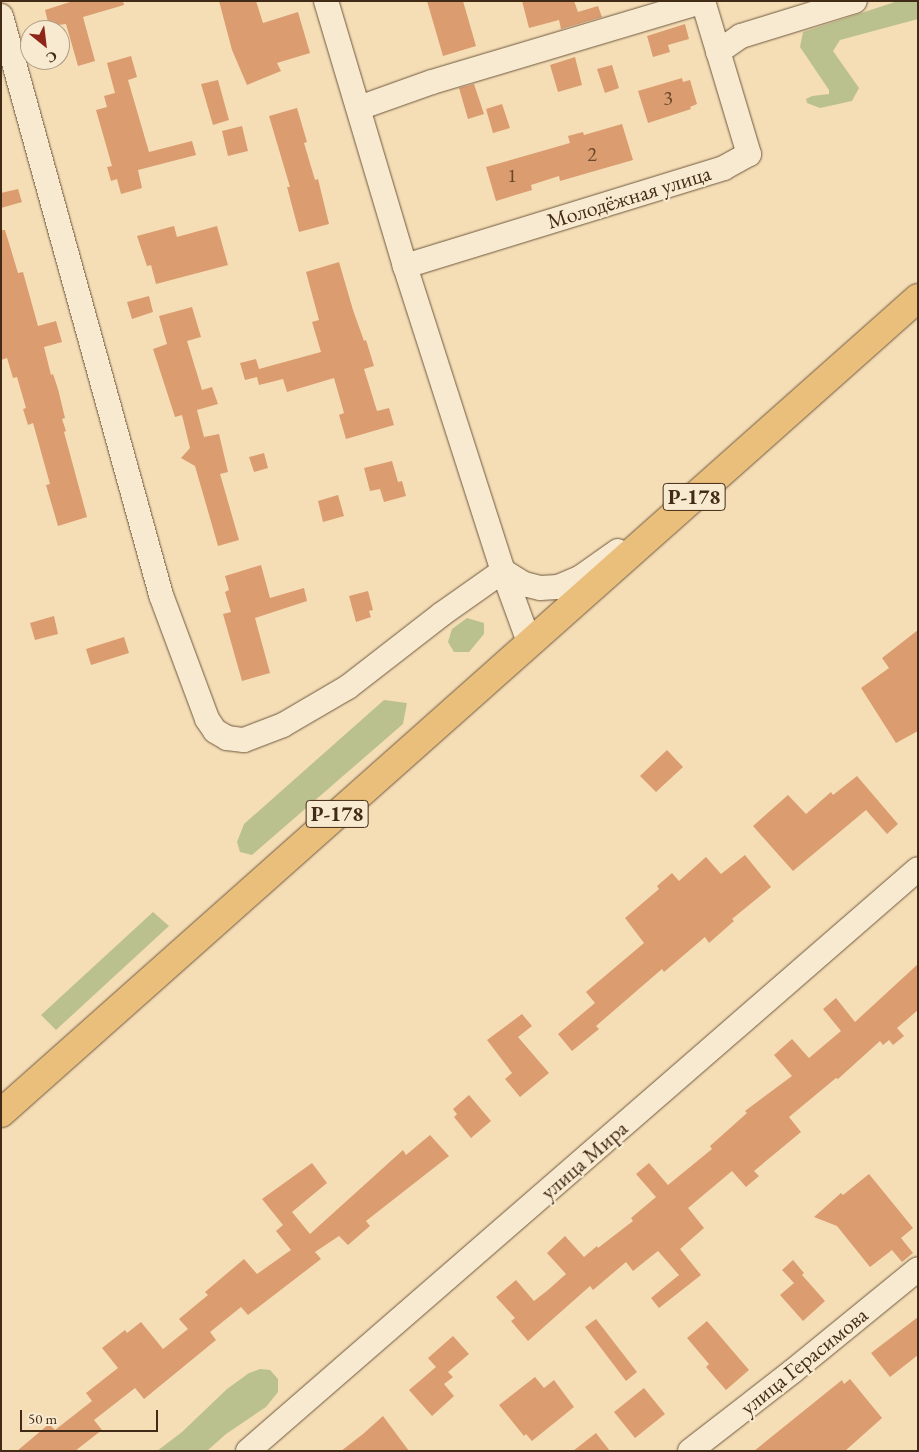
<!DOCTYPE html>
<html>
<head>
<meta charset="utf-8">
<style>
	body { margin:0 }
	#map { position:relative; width:919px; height:1452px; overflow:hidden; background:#f5deb6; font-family:"EB Garamond",serif }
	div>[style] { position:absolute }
	.green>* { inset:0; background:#bbc18e }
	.building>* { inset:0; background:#db9c70 }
	.roads { filter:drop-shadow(0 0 1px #6f583e) drop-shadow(0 0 1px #6f583e) }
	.minor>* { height:24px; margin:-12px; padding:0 12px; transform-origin:12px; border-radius:12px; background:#f8ead0 }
	.highway>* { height:28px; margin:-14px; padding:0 14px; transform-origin:14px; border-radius:14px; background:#eabf7b }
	span { translate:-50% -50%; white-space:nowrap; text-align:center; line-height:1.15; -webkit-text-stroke:4.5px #f8ead0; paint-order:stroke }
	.number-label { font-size:20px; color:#68472c }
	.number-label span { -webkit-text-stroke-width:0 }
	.shield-label span { padding:1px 4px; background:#f8ead0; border:1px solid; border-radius:4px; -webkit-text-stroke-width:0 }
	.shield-label { font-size:21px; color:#422b16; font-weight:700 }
	.street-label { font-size:22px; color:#422b16 }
	.frame { position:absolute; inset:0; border:2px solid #422b16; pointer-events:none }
	.north { position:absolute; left:20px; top:20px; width:50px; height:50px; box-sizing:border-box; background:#f8ead0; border:1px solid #af9e86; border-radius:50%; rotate:151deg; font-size:14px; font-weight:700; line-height:20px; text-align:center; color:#422b16 }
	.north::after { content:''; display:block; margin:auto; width:18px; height:22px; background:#8f2418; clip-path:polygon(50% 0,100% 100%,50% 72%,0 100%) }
	.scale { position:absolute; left:20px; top:1410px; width:138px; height:22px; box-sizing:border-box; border:2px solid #422b16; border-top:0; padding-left:6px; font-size:15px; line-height:18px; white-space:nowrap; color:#422b16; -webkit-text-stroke:4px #f8ead0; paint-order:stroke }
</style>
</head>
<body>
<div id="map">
	<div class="green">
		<div style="clip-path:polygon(898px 1px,918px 1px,918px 19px,840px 40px,833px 51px,859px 88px,852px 101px,820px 108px,807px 103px,806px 99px,812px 96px,829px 94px,829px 90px,800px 47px,803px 32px)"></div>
		<div style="clip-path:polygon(467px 618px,484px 623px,484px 634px,469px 652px,454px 652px,448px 642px,452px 629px)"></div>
		<div style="clip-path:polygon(384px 700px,407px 703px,403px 724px,252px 855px,240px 852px,237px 842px,244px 824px)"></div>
		<div style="clip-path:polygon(153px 912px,169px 926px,56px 1030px,41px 1015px)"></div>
		<div style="clip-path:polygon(260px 1369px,270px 1370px,278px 1379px,278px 1392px,266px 1407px,226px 1434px,207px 1451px,157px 1451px,182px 1432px,227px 1389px,249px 1373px)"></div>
	</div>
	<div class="building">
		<div style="clip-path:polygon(73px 1px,123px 1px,124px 5px,83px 17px,95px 61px,78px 66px,66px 24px,49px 26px,45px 10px)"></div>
		<div style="clip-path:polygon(219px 1px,256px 1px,263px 23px,298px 12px,310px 53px,277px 63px,281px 71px,247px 85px,232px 50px)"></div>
		<div style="clip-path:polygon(427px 1px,463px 1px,476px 46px,443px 56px)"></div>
		<div style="clip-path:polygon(522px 1px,574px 1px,578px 12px,598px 6px,602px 17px,561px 29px,559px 20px,529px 28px)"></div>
		<div style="clip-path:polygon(685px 24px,689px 39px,668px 45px,670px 52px,653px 57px,647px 36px)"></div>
		<div style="clip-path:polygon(131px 56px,137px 77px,128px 80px,149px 152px,192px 141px,196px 155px,138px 170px,142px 188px,121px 194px,117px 179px,111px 181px,107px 167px,112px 166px,96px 110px,107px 107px,104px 96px,115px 93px,107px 63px)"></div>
		<div style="clip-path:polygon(575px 57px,582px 85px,558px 92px,550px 65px)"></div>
		<div style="clip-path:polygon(612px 65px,619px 88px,605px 93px,597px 69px)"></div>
		<div style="clip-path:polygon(682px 78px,683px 82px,690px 80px,697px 104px,690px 107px,691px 109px,648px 123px,638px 91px)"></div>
		<div style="clip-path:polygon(218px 80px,229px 120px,213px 125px,201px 84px)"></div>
		<div style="clip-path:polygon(474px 84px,484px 114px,468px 119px,459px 88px)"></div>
		<div style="clip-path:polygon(502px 104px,510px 128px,493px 133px,486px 109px)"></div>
		<div style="clip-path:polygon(297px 108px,307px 142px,304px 143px,315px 180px,318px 179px,329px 224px,299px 232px,287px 187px,290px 187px,269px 116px)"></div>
		<div style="clip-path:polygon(622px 124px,633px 160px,560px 181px,559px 176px,531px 185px,532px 190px,496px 201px,486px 167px,570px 143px,568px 136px,583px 132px,584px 135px)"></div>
		<div style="clip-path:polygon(242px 126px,248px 151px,228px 156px,222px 131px)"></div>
		<div style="clip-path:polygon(18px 189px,22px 202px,1px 208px,1px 193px)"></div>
		<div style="clip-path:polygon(174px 226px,177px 237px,217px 226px,228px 265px,156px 284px,151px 265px,147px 266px,137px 236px)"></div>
		<div style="clip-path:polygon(1px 230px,5px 230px,18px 273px,23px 272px,38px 326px,56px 321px,62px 342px,44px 347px,51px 375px,53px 374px,58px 389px,65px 418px,62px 419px,66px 431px,64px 432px,87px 517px,58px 526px,46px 485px,50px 484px,33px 423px,28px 425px,23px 409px,26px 408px,17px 377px,13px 378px,7px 358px,1px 360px)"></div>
		<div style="clip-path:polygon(339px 262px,353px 310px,364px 341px,366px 340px,374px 366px,364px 369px,377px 411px,389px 408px,394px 425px,346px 439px,339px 415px,344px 413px,334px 378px,287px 392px,283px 379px,259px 385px,257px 377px,245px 380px,240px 363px,256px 359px,259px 369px,321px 352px,312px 322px,319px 320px,306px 272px)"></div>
		<div style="clip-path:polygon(149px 296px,153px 312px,132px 319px,127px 302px)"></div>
		<div style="clip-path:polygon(192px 307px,201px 337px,187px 341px,202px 390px,212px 387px,218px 404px,197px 410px,204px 437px,219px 434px,228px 472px,220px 474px,239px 540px,218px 546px,195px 466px,181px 458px,190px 448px,182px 415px,175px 417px,153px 349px,167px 344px,159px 316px)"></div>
		<div style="clip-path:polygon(264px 453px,268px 468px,254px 472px,249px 457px)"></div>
		<div style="clip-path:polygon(392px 461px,398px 482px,402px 481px,406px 496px,384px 502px,380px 489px,370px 491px,364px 468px)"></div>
		<div style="clip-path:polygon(338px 495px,344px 516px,323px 522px,318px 501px)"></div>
		<div style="clip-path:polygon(261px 565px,270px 598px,304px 588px,307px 601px,255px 618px,270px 673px,242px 681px,223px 614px,231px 612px,225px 592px,229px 590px,225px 576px)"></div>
		<div style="clip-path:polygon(368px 591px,373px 610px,369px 611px,371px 617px,356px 622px,349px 596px)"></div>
		<div style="clip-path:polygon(54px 616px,58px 634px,35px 640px,30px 623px)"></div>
		<div style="clip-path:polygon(918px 630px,918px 731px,896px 743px,861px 688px,889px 668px,882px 658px)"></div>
		<div style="clip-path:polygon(124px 637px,129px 653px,91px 665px,86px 649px)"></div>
		<div style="clip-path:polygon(667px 750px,683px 767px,656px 792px,640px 776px)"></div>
		<div style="clip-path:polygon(857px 776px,898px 824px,887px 834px,866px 810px,793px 871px,753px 826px,788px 795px,806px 814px,831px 792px,833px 795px)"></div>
		<div style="clip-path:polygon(745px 855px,771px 887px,732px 919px,734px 921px,709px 943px,705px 937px,664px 972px,662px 969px,596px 1026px,599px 1029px,572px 1051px,558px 1034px,595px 1003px,586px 992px,644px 943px,625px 918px,659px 889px,657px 886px,672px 873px,679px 881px,706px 857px,721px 874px)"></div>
		<div style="clip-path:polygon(918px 964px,918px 1010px,897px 1028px,904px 1036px,893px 1045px,889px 1040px,883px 1045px,880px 1041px,838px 1079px,836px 1078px,789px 1117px,801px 1132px,754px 1171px,759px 1176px,746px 1187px,732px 1171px,688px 1208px,704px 1228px,680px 1249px,701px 1275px,659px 1308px,651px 1298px,679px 1275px,658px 1251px,633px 1271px,626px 1262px,593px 1290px,590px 1286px,528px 1341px,511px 1321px,515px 1318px,496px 1297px,516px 1280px,534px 1301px,548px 1290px,566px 1274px,547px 1253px,565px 1236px,584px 1257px,597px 1246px,598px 1248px,633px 1221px,631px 1218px,656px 1197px,636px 1174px,649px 1163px,668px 1185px,712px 1149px,710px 1146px,747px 1113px,745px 1111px,792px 1076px,774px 1055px,792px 1039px,809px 1058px,841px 1031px,823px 1009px,836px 998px,855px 1022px)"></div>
		<div style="clip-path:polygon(522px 1014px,532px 1026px,518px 1037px,549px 1073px,520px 1097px,505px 1079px,512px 1073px,487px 1040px)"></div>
		<div style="clip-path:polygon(469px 1095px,491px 1121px,471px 1138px,454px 1117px,457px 1114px,453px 1109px)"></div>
		<div style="clip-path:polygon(430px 1135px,449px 1156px,366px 1221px,370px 1226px,348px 1245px,339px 1236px,315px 1252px,321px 1259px,248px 1315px,241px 1307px,210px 1332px,216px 1340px,144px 1399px,135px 1388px,94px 1420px,102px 1430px,75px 1451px,17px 1451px,49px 1424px,55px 1430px,92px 1401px,86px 1393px,118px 1368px,102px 1348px,125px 1330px,127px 1333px,141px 1322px,163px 1349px,188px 1329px,179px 1319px,208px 1295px,205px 1292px,244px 1259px,257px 1274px,291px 1250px,276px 1231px,283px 1225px,262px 1199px,312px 1163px,327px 1183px,292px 1212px,310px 1234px,403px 1150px,406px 1155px)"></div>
		<div style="clip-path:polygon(869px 1174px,913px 1228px,901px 1238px,913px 1253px,902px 1262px,892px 1250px,870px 1267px,837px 1226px,814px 1217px,841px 1193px,843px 1195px)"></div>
		<div style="clip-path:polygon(793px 1260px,804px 1273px,796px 1281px,802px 1275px,825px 1301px,803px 1321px,780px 1295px,794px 1283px,782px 1270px)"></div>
		<div style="clip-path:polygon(918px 1317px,918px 1355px,890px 1377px,871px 1353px)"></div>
		<div style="clip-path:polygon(596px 1319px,637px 1372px,626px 1381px,585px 1327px)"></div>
		<div style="clip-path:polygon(707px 1321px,749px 1370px,726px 1390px,706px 1367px,709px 1364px,687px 1338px)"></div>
		<div style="clip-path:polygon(453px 1336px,469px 1354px,448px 1372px,453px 1377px,444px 1384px,454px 1396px,432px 1416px,409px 1390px,436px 1367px,428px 1358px)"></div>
		<div style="clip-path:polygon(535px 1377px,544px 1388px,554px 1380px,574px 1407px,532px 1441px,526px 1434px,524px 1436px,499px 1405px)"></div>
		<div style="clip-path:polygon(850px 1379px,882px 1418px,845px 1451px,754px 1451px,842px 1380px,844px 1384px)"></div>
		<div style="clip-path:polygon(644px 1388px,665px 1414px,635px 1438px,614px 1412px)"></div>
		<div style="clip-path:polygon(383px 1416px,409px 1451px,341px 1451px,363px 1434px)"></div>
		<div style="clip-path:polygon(596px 1433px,610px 1451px,573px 1451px)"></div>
	</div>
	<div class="roads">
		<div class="minor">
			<div style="left:326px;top:1px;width:277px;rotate:73.4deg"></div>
			<div style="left:405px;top:266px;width:320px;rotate:72.2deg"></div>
			<div style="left:503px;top:571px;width:76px;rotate:69.9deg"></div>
			<div style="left:1px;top:16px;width:601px;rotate:74.55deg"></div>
			<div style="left:161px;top:595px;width:132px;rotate:69.6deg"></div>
			<div style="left:207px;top:719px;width:14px;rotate:56deg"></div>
			<div style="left:215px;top:731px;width:14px;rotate:30deg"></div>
			<div style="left:227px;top:738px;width:17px;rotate:7deg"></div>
			<div style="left:244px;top:740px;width:42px;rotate:-21deg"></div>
			<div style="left:283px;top:725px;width:75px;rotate:-30.3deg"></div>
			<div style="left:348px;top:687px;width:119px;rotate:-37.8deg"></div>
			<div style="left:442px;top:614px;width:75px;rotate:-35.2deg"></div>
			<div style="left:503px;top:571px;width:25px;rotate:32deg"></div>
			<div style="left:524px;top:584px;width:16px;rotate:14deg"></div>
			<div style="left:540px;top:588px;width:18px;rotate:-3deg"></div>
			<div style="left:558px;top:587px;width:25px;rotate:-23deg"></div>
			<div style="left:581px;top:577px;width:45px;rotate:-35.1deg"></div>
			<div style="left:718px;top:52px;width:28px;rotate:-35deg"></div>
			<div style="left:741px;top:36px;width:119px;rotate:-17.1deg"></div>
			<div style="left:359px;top:108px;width:77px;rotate:-19.6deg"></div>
			<div style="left:432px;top:82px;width:283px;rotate:-16.6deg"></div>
			<div style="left:703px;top:1px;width:160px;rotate:73.3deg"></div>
			<div style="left:749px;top:154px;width:29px;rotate:151deg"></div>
			<div style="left:724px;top:168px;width:334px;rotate:162.9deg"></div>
			<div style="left:248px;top:1451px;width:887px;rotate:-40.98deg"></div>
			<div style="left:690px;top:1451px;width:130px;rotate:-37.8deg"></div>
			<div style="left:793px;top:1371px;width:161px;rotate:-39.2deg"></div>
		</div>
		<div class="highway">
			<div style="left:1px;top:1113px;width:1227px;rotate:-41.63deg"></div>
		</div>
	</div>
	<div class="number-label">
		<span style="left:668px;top:98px">3</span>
		<span style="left:592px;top:154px">2</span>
		<span style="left:512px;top:175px">1</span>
	</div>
	<div class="shield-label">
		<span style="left:694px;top:497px">Р-178</span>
		<span style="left:337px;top:814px">Р-178</span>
	</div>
	<div class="street-label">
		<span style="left:629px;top:197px;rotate:-17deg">Молодёжная улица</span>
		<span style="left:584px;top:1160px;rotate:-41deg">улица Мира</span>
		<span style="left:804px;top:1361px;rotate:-39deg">улица Герасимова</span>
	</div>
	<div class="frame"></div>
	<div class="north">С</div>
	<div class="scale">50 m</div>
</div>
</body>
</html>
